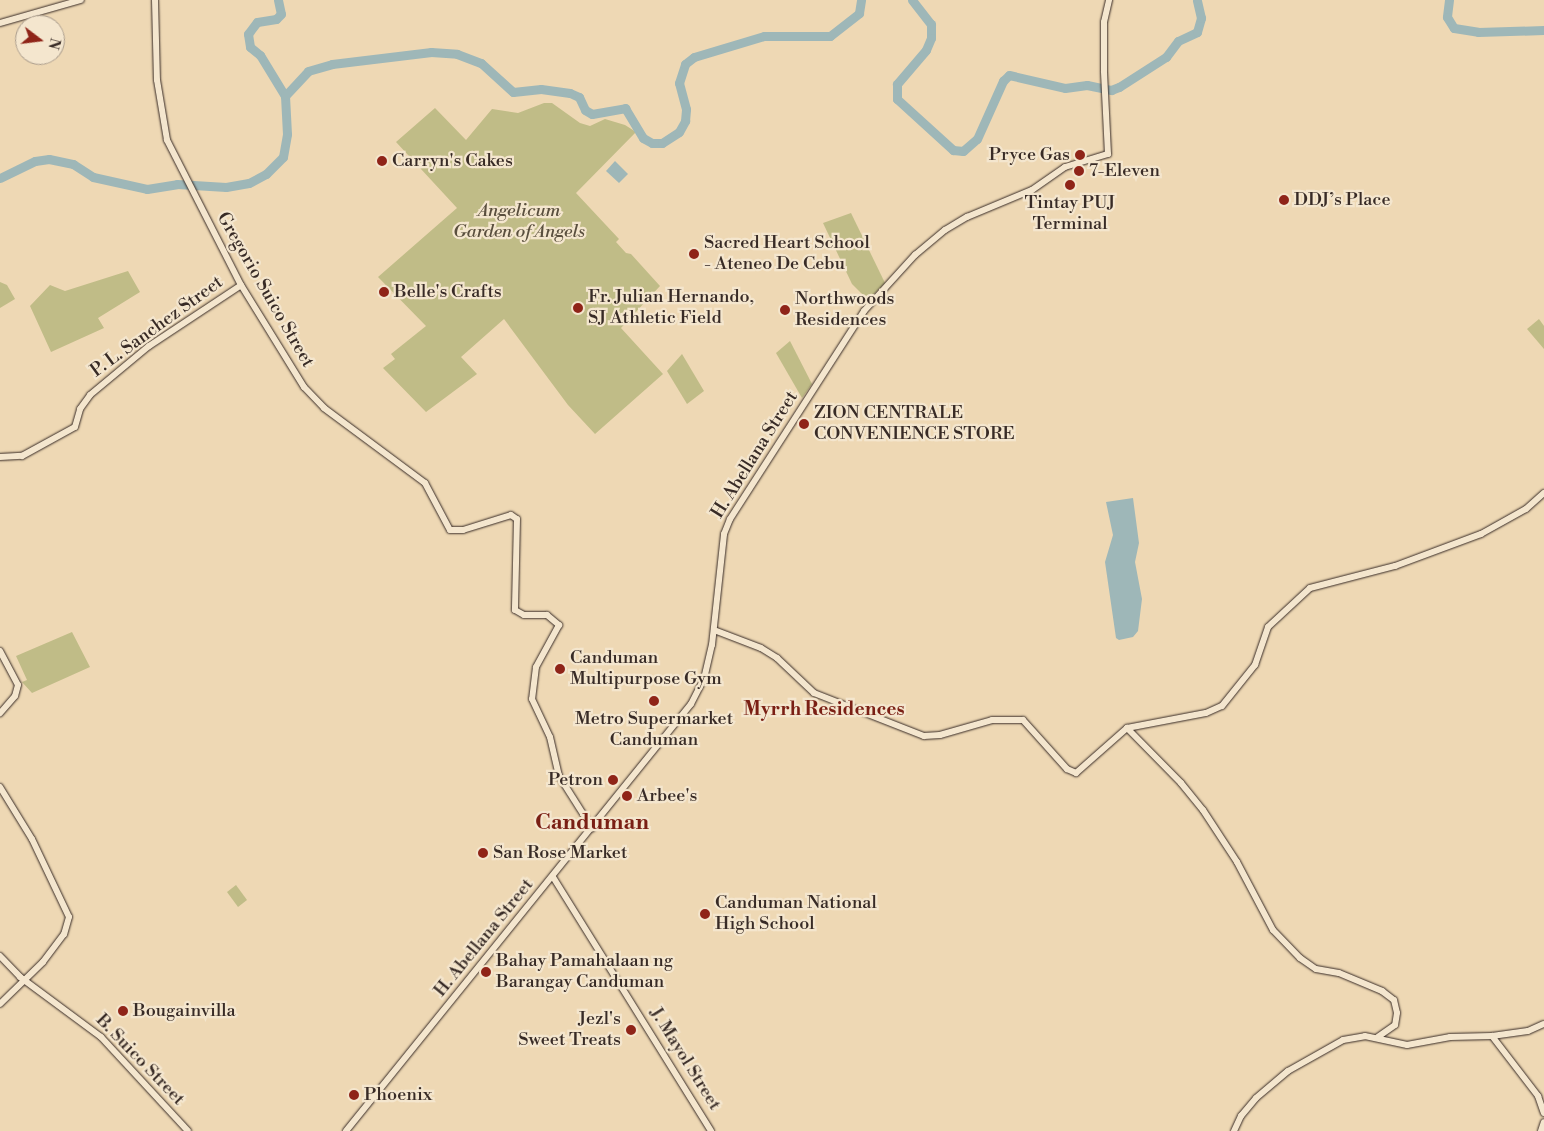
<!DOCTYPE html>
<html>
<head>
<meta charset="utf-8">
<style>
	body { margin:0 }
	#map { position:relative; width:1544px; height:1131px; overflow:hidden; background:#eed8b4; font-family:"Libre Bodoni",serif }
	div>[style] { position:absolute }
	.green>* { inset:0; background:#c0bc87 }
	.water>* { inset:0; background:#9eb7b8 }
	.river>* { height:9px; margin:-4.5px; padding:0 4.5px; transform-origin:4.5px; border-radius:4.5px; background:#9eb7b8 }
	.roads { filter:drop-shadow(0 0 1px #382b26) drop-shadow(0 0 1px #382b26) }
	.secondary>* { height:6px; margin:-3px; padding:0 3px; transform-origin:3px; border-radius:3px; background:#f4e6ce }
	.dots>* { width:14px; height:14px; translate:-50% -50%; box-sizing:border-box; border:2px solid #f4e6ce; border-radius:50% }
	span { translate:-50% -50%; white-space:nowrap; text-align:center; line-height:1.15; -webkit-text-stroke:4.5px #f4e6ce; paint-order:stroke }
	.poi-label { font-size:18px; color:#382b26 }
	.right { translate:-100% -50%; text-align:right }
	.left { translate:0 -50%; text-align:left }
	.park-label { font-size:18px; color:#5a4f3e; font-style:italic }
	.street-label { font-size:18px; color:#382b26 }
	.neighbourhood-label { font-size:19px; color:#7a1f14; font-weight:700 }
	.district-label { font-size:22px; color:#7a1f14; font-weight:700 }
	.north { position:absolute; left:15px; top:15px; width:50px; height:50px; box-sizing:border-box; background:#f4e6ce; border:1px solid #a99b8b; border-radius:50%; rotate:105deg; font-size:14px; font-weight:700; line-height:20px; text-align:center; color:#382b26 }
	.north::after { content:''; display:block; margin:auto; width:18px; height:22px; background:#8f2418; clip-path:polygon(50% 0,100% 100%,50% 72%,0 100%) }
</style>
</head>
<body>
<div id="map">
	<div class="green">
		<div style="clip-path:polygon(544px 103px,552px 103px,580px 123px,590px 126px,605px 119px,625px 125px,636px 132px,576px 193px,619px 239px,616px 242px,626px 253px,631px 254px,660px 286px,621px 328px,663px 374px,595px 434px,568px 405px,504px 319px,461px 357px,477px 374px,426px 412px,383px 368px,395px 359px,391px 354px,426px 326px,378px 277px,457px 208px,396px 142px,435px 108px,466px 140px,492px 109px,518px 113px)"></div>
		<div style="clip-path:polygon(851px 213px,885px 283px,868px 300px,852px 284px,823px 223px)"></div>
		<div style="clip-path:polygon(128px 271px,140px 292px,98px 318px,104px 328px,51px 352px,30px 306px,50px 285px,65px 291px)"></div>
		<div style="clip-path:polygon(0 282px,7px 285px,15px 299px,0 308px)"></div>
		<div style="clip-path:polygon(1539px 319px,1544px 326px,1544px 349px,1527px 329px)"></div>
		<div style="clip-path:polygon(790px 341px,812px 384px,802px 398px,776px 353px)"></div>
		<div style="clip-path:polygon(682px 354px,704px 391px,687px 404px,667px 371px)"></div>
		<div style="clip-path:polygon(72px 632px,90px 667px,32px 693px,22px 682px,27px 680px,16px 656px)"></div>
		<div style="clip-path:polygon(236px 885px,247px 900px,238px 907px,227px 892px)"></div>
	</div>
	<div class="water">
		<div style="clip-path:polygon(615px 161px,628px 174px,619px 183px,606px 171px)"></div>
		<div style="clip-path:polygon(1133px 498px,1139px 543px,1135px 562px,1142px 599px,1138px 631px,1133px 637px,1119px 640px,1116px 638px,1105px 562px,1113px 535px,1106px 502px)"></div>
	</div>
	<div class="river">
		<div style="left:278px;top:0;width:14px;rotate:78deg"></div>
		<div style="left:281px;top:14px;width:7px;rotate:135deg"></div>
		<div style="left:276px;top:19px;width:19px;rotate:171deg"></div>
		<div style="left:257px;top:22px;width:15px;rotate:127deg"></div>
		<div style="left:248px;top:34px;width:13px;rotate:81deg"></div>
		<div style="left:250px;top:47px;width:13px;rotate:39deg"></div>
		<div style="left:260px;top:55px;width:48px;rotate:58.6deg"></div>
		<div style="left:912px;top:0;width:31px;rotate:52deg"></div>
		<div style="left:931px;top:24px;width:14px;rotate:90deg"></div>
		<div style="left:931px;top:38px;width:13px;rotate:113deg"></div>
		<div style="left:926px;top:50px;width:45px;rotate:130.5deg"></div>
		<div style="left:897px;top:84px;width:15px;rotate:90deg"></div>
		<div style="left:897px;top:99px;width:76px;rotate:42.3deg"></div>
		<div style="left:953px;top:150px;width:10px;rotate:6deg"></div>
		<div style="left:963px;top:151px;width:18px;rotate:-41deg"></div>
		<div style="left:977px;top:139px;width:64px;rotate:-65.9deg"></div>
		<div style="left:1003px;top:81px;width:8px;rotate:-45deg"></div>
		<div style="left:1009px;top:75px;width:57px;rotate:13.1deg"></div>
		<div style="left:1065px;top:88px;width:22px;rotate:-8deg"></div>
		<div style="left:1087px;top:85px;width:25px;rotate:12deg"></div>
		<div style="left:1111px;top:90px;width:9px;rotate:-21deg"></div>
		<div style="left:1119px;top:87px;width:56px;rotate:-32.6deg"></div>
		<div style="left:1166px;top:57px;width:20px;rotate:-53deg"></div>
		<div style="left:1178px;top:41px;width:21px;rotate:-25deg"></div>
		<div style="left:1197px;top:32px;width:15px;rotate:-74deg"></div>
		<div style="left:1201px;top:18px;width:18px;rotate:-103deg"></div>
		<div style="left:1449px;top:0;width:17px;rotate:97deg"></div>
		<div style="left:1447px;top:17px;width:13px;rotate:58deg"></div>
		<div style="left:1454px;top:28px;width:24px;rotate:9deg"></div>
		<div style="left:1478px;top:32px;width:66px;rotate:-1.7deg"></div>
		<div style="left:0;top:178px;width:39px;rotate:-26deg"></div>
		<div style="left:35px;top:161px;width:14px;rotate:-8deg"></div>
		<div style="left:49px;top:159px;width:25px;rotate:12deg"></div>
		<div style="left:73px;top:164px;width:24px;rotate:33deg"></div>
		<div style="left:93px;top:177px;width:55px;rotate:12.5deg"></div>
		<div style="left:147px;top:189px;width:30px;rotate:-9deg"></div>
		<div style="left:177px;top:184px;width:49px;rotate:3.5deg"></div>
		<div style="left:226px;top:187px;width:23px;rotate:-10deg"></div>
		<div style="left:249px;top:183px;width:19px;rotate:-28deg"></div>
		<div style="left:266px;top:174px;width:24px;rotate:-45deg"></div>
		<div style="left:283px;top:157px;width:23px;rotate:-80deg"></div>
		<div style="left:287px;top:134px;width:38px;rotate:-93deg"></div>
		<div style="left:285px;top:96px;width:34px;rotate:-47deg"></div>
		<div style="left:308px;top:71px;width:25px;rotate:-16deg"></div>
		<div style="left:332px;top:64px;width:100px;rotate:-6.9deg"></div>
		<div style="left:431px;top:52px;width:26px;rotate:4deg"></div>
		<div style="left:457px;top:54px;width:26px;rotate:21deg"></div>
		<div style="left:481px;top:63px;width:43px;rotate:42.2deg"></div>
		<div style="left:513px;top:92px;width:28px;rotate:-6deg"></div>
		<div style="left:541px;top:89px;width:29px;rotate:8deg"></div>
		<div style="left:570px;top:93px;width:10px;rotate:24deg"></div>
		<div style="left:579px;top:97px;width:14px;rotate:65deg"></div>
		<div style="left:585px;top:110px;width:8px;rotate:30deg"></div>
		<div style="left:592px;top:114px;width:34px;rotate:-10deg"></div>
		<div style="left:625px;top:108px;width:35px;rotate:59deg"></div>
		<div style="left:643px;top:138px;width:10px;rotate:29deg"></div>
		<div style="left:652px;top:143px;width:10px"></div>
		<div style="left:662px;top:143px;width:20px;rotate:-33deg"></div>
		<div style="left:679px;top:132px;width:13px;rotate:-61deg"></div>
		<div style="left:685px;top:121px;width:12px;rotate:-85deg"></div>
		<div style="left:686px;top:109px;width:27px;rotate:-105deg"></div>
		<div style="left:679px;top:83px;width:20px;rotate:-72deg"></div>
		<div style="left:685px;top:64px;width:11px;rotate:-38deg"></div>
		<div style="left:694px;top:57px;width:73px;rotate:-16.7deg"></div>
		<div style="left:764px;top:36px;width:66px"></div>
		<div style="left:830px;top:36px;width:37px;rotate:-38deg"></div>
		<div style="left:859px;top:13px;width:13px;rotate:-81deg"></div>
	</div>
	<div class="roads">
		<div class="secondary">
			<div style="left:155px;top:0;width:80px;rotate:88.6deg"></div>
			<div style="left:157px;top:80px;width:61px;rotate:80.5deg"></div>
			<div style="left:167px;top:140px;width:163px;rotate:63deg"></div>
			<div style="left:241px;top:285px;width:120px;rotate:58.3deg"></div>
			<div style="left:304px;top:387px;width:29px;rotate:46deg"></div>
			<div style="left:324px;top:408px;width:126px;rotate:36.6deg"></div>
			<div style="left:425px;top:483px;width:53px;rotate:62deg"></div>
			<div style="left:450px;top:530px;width:13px"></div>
			<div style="left:463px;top:530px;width:50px;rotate:-17.4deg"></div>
			<div style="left:511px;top:515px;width:7px;rotate:34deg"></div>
			<div style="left:517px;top:519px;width:91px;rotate:91.3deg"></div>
			<div style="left:515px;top:610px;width:10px;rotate:29deg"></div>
			<div style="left:524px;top:615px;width:23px"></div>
			<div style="left:547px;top:615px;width:16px;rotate:40deg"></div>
			<div style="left:559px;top:625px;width:48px;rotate:118.7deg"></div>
			<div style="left:536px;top:667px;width:32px;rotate:97deg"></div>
			<div style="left:532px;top:699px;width:42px;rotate:64.7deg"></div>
			<div style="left:550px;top:737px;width:40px;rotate:77deg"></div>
			<div style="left:559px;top:776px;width:62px;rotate:57.6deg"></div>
			<div style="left:0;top:23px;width:84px;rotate:-15.9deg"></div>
			<div style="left:0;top:457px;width:22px;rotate:-3deg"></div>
			<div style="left:22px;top:456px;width:60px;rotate:-28.7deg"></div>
			<div style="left:75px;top:427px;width:19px;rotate:-74deg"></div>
			<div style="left:80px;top:409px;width:17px;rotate:-54deg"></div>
			<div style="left:90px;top:395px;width:77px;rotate:-39.7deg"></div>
			<div style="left:149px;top:346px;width:110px;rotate:-33.5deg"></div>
			<div style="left:714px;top:630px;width:50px;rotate:21deg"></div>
			<div style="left:761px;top:648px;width:19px;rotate:32deg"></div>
			<div style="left:777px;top:658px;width:51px;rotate:43.4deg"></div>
			<div style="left:814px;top:693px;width:118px;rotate:21.4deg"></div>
			<div style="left:924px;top:736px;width:16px;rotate:-4deg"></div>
			<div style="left:940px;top:735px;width:54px;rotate:-16.1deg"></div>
			<div style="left:992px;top:720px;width:31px"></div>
			<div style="left:1023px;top:720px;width:66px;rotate:48.1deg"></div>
			<div style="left:1067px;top:769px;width:10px;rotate:24deg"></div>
			<div style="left:1076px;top:773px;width:68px;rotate:-41.4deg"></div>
			<div style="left:1127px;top:728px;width:80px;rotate:-10.8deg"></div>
			<div style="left:1206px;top:713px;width:17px;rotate:-24deg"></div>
			<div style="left:1222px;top:706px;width:53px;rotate:-51.2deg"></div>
			<div style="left:1255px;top:665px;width:40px;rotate:-71.1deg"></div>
			<div style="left:1268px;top:627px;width:57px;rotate:-42.9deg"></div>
			<div style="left:1310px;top:588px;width:88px;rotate:-14.5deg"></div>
			<div style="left:1395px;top:566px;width:92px;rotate:-20.4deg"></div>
			<div style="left:1481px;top:534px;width:51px;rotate:-29.1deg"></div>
			<div style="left:1526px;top:509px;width:24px;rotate:-42deg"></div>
			<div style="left:0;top:651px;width:38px;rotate:62deg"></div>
			<div style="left:18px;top:685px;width:11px;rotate:105deg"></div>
			<div style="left:15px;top:696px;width:23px;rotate:131deg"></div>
			<div style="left:1127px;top:728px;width:77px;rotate:45.5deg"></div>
			<div style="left:1181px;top:783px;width:35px;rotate:51deg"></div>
			<div style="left:1203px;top:810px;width:62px;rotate:56.8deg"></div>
			<div style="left:1237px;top:862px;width:77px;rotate:62.1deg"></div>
			<div style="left:1273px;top:930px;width:39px;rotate:46deg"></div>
			<div style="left:1300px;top:958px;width:19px;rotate:35deg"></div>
			<div style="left:1316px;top:969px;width:23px;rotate:10deg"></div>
			<div style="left:1339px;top:973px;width:47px;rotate:22.7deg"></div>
			<div style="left:1382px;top:991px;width:15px;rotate:37deg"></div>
			<div style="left:1394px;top:1000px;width:13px;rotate:77deg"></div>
			<div style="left:1397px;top:1013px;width:12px;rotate:99deg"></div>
			<div style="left:1395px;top:1025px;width:21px;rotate:145deg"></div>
			<div style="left:0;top:787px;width:61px;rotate:58.4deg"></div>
			<div style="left:32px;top:839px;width:86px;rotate:64.6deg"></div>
			<div style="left:69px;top:917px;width:18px;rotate:106deg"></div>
			<div style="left:64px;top:934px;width:35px;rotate:127deg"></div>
			<div style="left:43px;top:962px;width:60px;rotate:135.7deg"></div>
			<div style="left:553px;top:877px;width:299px;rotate:58.1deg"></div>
			<div style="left:0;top:956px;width:29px;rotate:46deg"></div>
			<div style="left:20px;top:977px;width:101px;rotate:36.5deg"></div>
			<div style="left:101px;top:1037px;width:128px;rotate:47.2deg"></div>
			<div style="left:1492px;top:1036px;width:76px;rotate:52.5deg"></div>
			<div style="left:1538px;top:1096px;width:18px;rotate:71deg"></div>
			<div style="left:346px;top:1131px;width:549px;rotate:-51.06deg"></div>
			<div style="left:691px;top:704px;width:28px;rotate:-63deg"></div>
			<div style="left:704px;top:679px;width:35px;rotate:-77deg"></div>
			<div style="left:712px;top:645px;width:112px;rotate:-83.8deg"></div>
			<div style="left:724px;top:534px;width:16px;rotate:-68deg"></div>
			<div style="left:730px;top:519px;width:247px;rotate:-57.2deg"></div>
			<div style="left:864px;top:311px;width:76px;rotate:-47.7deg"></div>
			<div style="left:915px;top:255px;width:39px;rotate:-40deg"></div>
			<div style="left:945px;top:230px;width:26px;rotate:-31deg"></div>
			<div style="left:967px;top:217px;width:70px;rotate:-22.6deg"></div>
			<div style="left:1032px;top:190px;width:40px;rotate:-34.9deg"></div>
			<div style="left:1065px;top:167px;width:45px;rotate:-16.8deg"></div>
			<div style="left:1108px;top:154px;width:83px;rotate:-92.8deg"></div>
			<div style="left:1104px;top:71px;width:49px;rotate:-90deg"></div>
			<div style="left:1104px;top:22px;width:23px;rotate:-77deg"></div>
			<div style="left:1234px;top:1131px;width:17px;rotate:-65deg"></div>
			<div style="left:1241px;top:1116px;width:23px;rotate:-50deg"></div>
			<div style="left:1256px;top:1098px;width:42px;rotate:-40.2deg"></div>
			<div style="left:1288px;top:1071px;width:63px;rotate:-29.4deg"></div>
			<div style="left:1343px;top:1040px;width:22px;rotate:-10deg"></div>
			<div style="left:1365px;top:1036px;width:43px;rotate:12.1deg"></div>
			<div style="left:1407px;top:1045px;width:44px;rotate:-10.5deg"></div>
			<div style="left:1450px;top:1037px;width:42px;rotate:-1.4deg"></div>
			<div style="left:1492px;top:1036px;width:36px;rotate:-8deg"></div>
			<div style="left:1528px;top:1031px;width:17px;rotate:-24deg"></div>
			<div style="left:1541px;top:1131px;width:9px;rotate:-72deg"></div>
		</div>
	</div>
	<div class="dots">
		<div style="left:1080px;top:155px;background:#8f2418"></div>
		<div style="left:382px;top:161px;background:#8f2418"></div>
		<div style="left:1079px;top:171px;background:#8f2418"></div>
		<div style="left:1070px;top:185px;background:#8f2418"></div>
		<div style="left:1284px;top:200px;background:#8f2418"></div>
		<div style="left:694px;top:254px;background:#8f2418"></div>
		<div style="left:384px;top:292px;background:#8f2418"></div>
		<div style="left:578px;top:308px;background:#8f2418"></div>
		<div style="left:785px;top:310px;background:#8f2418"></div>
		<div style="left:804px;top:424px;background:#8f2418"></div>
		<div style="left:560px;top:669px;background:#8f2418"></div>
		<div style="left:654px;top:701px;background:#8f2418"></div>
		<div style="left:613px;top:780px;background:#8f2418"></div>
		<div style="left:627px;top:796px;background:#8f2418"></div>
		<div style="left:483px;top:853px;background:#8f2418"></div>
		<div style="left:705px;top:914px;background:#8f2418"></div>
		<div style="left:486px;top:972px;background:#8f2418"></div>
		<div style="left:123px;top:1011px;background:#8f2418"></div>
		<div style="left:631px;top:1030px;background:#8f2418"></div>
		<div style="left:354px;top:1095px;background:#8f2418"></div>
	</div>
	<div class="poi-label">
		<span class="right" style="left:1070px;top:155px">Pryce Gas</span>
		<span class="left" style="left:392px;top:161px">Carryn's Cakes</span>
		<span class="left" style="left:1089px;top:171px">7-Eleven</span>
		<span class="left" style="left:1294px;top:200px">DDJ’s Place</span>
		<span style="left:1070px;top:214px">Tintay PUJ<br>Terminal</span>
		<span class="left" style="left:704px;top:254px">Sacred Heart School<br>- Ateneo De Cebu</span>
		<span class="left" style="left:394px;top:292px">Belle's Crafts</span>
		<span class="left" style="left:588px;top:308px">Fr. Julian Hernando,<br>SJ Athletic Field</span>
		<span class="left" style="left:795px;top:310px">Northwoods<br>Residences</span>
		<span class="left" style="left:814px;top:424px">ZION CENTRALE<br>CONVENIENCE STORE</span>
		<span class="left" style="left:570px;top:669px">Canduman<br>Multipurpose Gym</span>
		<span style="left:654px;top:730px">Metro Supermarket<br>Canduman</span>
		<span class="right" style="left:603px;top:780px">Petron</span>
		<span class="left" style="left:637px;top:796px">Arbee's</span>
		<span class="left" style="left:493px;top:853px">San Rose Market</span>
		<span class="left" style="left:715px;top:914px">Canduman National<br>High School</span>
		<span class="left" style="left:496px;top:972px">Bahay Pamahalaan ng<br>Barangay Canduman</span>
		<span class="left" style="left:133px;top:1011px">Bougainvilla</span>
		<span class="right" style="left:621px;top:1030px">Jezl's<br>Sweet Treats</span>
		<span class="left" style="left:364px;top:1095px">Phoenix</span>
	</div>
	<div class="park-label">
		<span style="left:519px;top:222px">Angelicum<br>Garden of Angels</span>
	</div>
	<div class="street-label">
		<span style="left:265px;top:290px;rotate:60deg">Gregorio Suico Street</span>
		<span style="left:157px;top:327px;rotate:-36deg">P. L. Sanchez Street</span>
		<span style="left:755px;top:455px;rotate:-58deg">H. Abellana Street</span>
		<span style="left:484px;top:938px;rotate:-51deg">H. Abellana Street</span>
		<span style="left:685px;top:1059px;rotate:58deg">J. Mayol Street</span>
		<span style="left:140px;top:1060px;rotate:46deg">B. Suico Street</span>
	</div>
	<div class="neighbourhood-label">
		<span style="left:824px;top:710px">Myrrh Residences</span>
	</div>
	<div class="district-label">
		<span style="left:592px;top:823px">Canduman</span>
	</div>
	<div class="north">N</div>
</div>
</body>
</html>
